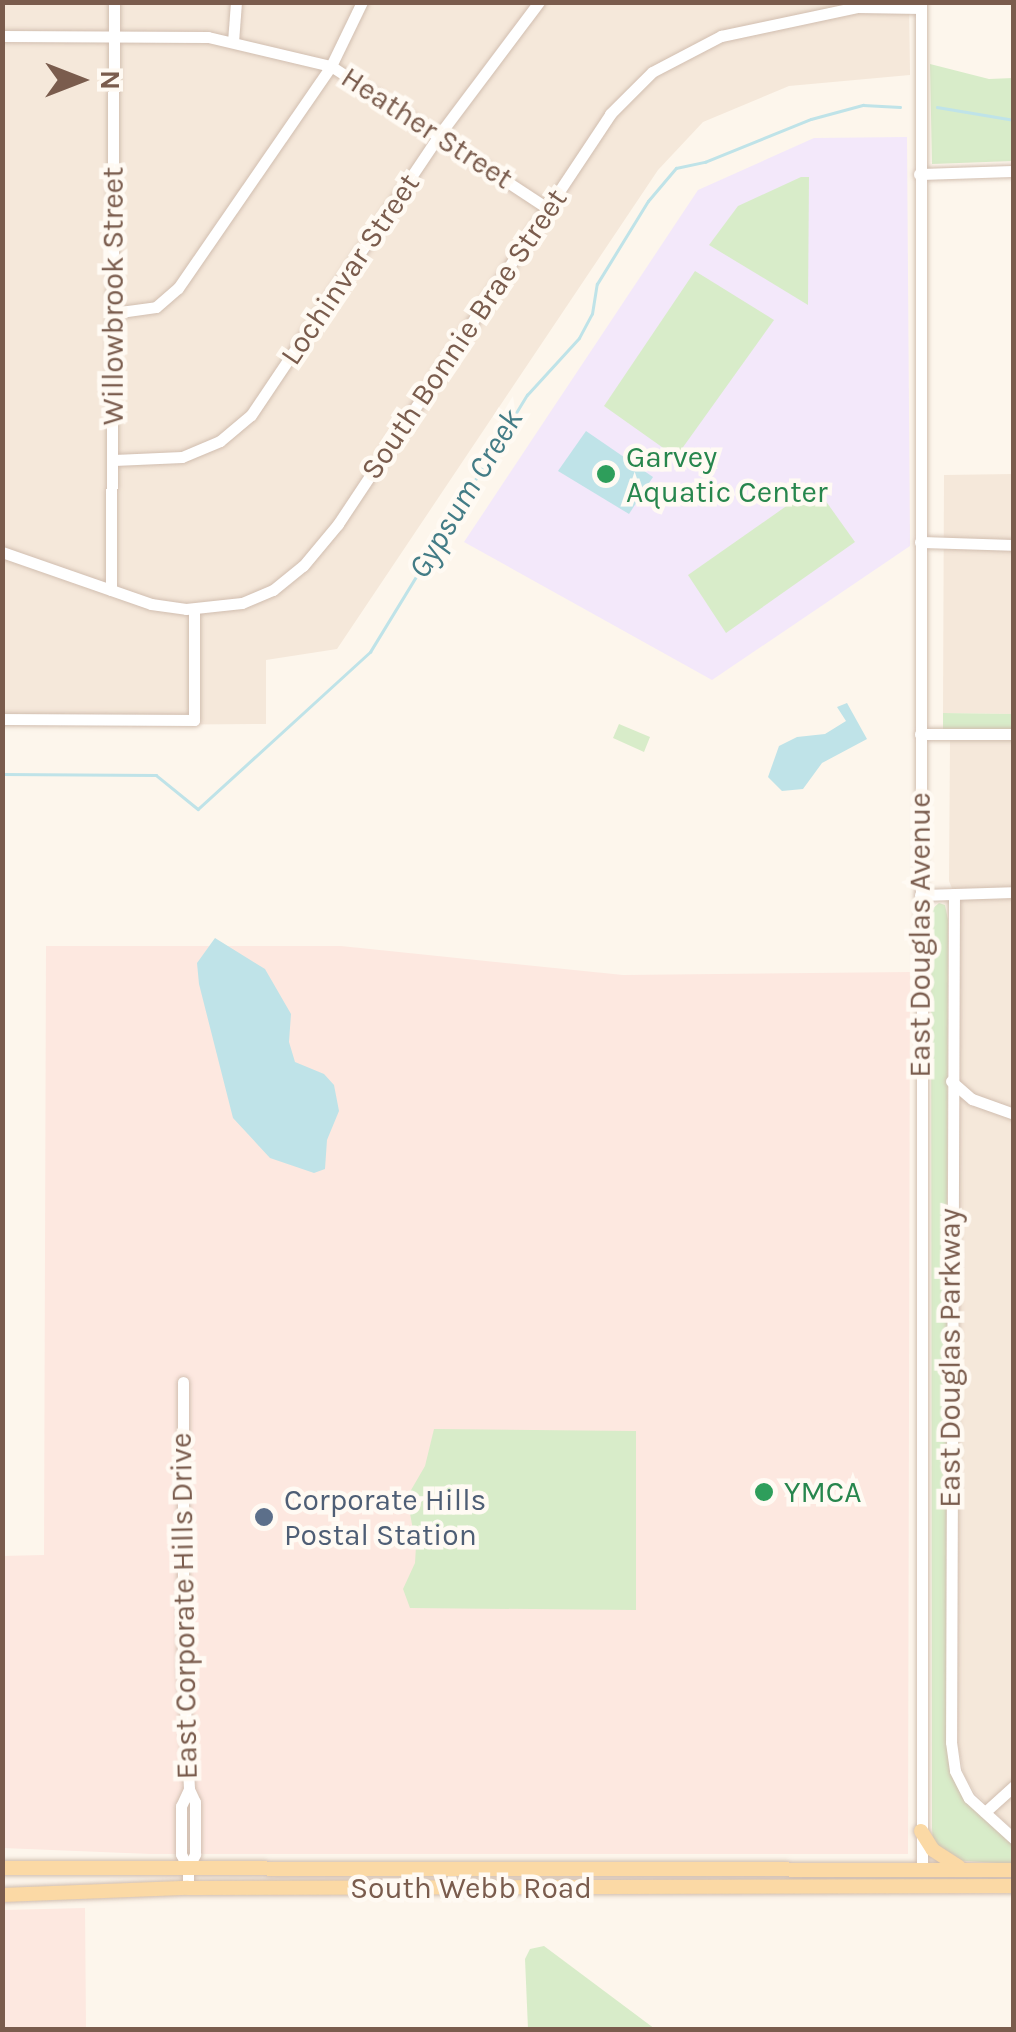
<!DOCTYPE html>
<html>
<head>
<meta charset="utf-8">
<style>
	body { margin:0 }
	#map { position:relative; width:1016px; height:2032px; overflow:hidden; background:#fdf6ec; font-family:Karla,sans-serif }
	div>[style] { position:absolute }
	.residential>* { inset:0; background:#f5e8da }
	.commercial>* { inset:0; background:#fde8e0 }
	.education>* { inset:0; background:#f3e8fa }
	.green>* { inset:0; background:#d8ecc9 }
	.water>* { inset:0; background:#bfe3e8 }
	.stream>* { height:2.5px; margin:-1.25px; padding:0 1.25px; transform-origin:1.25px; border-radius:1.25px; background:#bfe3e8 }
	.roads { filter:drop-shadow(0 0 2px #d1beb0) drop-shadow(0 0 2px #d1beb0) }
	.minor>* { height:11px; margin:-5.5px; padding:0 5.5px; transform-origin:5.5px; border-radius:5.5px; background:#fff }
	.major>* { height:14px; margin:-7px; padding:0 7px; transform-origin:7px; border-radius:7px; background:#fbd9a5 }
	.dots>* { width:28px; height:28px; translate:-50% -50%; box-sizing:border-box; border:5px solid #fffaf3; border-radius:50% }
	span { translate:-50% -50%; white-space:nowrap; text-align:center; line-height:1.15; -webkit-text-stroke:9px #fffaf3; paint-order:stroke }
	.street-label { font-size:30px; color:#7a5c4d }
	.leisure-label { font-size:30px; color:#27864d }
	.left { translate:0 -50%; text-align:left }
	.service-label { font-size:30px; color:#4e5e75 }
	.water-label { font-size:32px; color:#437c86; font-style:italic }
	.frame { position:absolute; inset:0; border:5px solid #7a5c4d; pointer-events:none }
	.north { position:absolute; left:30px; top:30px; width:100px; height:100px; -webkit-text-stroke:8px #fffaf3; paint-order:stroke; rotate:90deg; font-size:28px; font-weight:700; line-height:40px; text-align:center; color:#7a5c4d }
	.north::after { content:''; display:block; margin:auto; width:35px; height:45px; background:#7a5c4d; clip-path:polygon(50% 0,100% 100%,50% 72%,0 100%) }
</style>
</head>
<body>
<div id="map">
	<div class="residential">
		<div style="clip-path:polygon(2px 3px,909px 3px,910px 75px,789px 86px,703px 122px,658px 170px,337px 649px,266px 660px,266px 724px,3px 726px)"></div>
		<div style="clip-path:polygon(1013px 474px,1013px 714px,943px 713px,944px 475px)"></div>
		<div style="clip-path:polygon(950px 740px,1013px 740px,1013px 1830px,975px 1793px,964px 1774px,958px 1745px,959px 906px,949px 881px)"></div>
	</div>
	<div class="commercial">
		<div style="clip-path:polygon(46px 946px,341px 946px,623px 975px,910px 972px,908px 1854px,150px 1854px,3px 1848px,2px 1556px,44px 1555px)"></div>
		<div style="clip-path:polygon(85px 1908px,86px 2029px,3px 2029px,3px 1910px)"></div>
	</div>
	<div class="education">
		<div style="clip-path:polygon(907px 137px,910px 546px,712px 680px,464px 542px,698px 190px,814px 138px)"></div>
	</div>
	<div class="green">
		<div style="clip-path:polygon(930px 64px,989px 79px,1013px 78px,1013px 161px,932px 164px)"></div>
		<div style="clip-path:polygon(801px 177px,809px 177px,808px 305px,709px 245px,738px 206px)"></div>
		<div style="clip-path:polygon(695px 271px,774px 320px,676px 457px,604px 406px)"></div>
		<div style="clip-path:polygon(815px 486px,855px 542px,726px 633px,688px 575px)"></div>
		<div style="clip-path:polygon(943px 713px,1013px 714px,1013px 729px,943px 729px)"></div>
		<div style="clip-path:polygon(619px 724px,650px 737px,644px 752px,613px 738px)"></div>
		<div style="clip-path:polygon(939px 903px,945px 905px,948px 920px,946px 1728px,968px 1801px,1013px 1844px,1013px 1864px,951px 1860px,933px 1840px,932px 1829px,931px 910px)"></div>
		<div style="clip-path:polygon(434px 1429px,636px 1431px,636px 1610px,410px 1608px,403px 1589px,415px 1563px,416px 1546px,407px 1497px,425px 1466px)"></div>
		<div style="clip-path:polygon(544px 1946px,655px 2029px,528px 2029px,525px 1959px,530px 1949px)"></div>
	</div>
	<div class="water">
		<div style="clip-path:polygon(586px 431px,653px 477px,629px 514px,558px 471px)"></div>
		<div style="clip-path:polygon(847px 703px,867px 739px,822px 763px,803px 789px,782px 791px,768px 777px,779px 746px,797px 737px,825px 734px,846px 721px,837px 707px)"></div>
		<div style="clip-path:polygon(215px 938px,265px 969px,291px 1014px,289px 1042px,295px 1062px,324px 1074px,334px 1085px,339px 1111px,327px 1140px,325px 1169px,314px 1173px,270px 1158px,233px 1118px,199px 984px,197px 963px)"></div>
	</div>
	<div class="stream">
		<div style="left:937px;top:107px;width:78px;rotate:9.6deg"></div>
		<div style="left:2px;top:774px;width:154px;rotate:0.4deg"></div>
		<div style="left:156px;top:775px;width:54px;rotate:39deg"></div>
		<div style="left:198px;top:809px;width:233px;rotate:-42.4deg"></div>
		<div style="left:370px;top:652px;width:301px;rotate:-58.6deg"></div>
		<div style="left:527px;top:395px;width:77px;rotate:-47.6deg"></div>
		<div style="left:579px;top:338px;width:27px;rotate:-62deg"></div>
		<div style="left:592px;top:314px;width:30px;rotate:-81deg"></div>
		<div style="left:597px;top:284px;width:97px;rotate:-58.4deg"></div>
		<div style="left:648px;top:201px;width:43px;rotate:-49.7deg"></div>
		<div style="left:676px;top:168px;width:30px;rotate:-12deg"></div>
		<div style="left:705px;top:162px;width:114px;rotate:-22.1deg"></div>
		<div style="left:811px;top:119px;width:54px;rotate:-15.1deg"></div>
		<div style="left:863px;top:105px;width:37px;rotate:3deg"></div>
	</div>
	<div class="roads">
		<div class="minor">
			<div style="left:921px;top:2px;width:1866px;rotate:89.97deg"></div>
			<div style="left:2px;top:36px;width:206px;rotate:0.3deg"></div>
			<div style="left:208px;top:37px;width:126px;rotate:13.3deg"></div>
			<div style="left:331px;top:66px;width:261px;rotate:33.3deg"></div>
			<div style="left:233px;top:42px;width:40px;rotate:-85.7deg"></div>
			<div style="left:919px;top:174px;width:95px;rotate:-1.8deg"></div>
			<div style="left:113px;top:313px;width:43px;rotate:-7.9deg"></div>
			<div style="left:156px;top:307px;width:29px;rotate:-41deg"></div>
			<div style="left:178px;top:288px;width:270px;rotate:-55.4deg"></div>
			<div style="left:331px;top:66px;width:71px;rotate:-64.2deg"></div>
			<div style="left:114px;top:460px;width:68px;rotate:-2.5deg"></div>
			<div style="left:182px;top:457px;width:41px;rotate:-22.8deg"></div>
			<div style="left:220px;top:441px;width:40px;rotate:-40deg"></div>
			<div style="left:251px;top:415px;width:337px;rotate:-56.1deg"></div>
			<div style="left:439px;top:135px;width:166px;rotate:-53.1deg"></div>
			<div style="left:920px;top:542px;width:94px;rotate:1.8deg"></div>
			<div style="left:2px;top:552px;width:158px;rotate:19.2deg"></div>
			<div style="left:151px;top:604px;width:35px;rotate:8deg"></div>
			<div style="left:186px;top:609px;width:56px;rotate:-6.1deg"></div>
			<div style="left:242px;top:603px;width:34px;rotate:-23deg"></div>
			<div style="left:273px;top:590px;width:38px;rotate:-39deg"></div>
			<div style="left:303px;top:566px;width:55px;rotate:-50.2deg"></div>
			<div style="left:338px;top:524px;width:492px;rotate:-56.4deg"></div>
			<div style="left:610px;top:114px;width:59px;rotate:-45deg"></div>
			<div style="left:652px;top:72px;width:78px;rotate:-27.6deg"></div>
			<div style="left:721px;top:36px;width:139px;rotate:-12deg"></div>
			<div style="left:857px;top:7px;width:64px;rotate:0.9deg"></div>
			<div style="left:111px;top:590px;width:588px;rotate:-89.71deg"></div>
			<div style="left:2px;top:719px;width:192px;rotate:0.3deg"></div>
			<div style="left:194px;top:720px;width:110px;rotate:-90deg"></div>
			<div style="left:920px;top:734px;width:94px"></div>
			<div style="left:954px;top:894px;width:848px;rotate:90.2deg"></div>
			<div style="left:951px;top:1742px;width:29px;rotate:82deg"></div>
			<div style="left:955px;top:1771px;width:30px;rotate:63deg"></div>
			<div style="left:969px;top:1798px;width:61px;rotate:42.3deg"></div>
			<div style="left:920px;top:895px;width:94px;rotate:-1.8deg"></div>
			<div style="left:951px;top:1081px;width:28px;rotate:41deg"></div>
			<div style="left:972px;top:1099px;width:45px;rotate:19.7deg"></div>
			<div style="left:183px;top:1382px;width:284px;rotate:90deg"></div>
			<div style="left:183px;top:1666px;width:123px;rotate:87.2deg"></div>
			<div style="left:189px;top:1789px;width:19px;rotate:115deg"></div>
			<div style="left:181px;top:1806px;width:48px;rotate:90deg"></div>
			<div style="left:181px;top:1854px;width:16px;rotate:63deg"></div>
			<div style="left:188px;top:1868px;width:20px;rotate:90deg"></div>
			<div style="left:985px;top:1812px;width:39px;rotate:-42deg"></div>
			<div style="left:188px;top:1868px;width:16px;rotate:-63deg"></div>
			<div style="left:195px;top:1854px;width:52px;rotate:-90deg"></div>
			<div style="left:195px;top:1802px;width:14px;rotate:-115deg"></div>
		</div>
		<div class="major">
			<div style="left:921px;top:1831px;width:22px;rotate:58deg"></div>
			<div style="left:933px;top:1850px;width:31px;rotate:33deg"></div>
			<div style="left:2px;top:1868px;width:1012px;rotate:0.11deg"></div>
			<div style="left:2px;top:1895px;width:186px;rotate:-2.2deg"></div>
			<div style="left:188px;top:1888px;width:826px;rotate:-0.14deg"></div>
		</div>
	</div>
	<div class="dots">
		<div style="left:606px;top:474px;background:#2e9e5b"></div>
		<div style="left:764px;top:1492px;background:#2e9e5b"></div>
		<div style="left:264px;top:1517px;background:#5c6f8a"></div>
	</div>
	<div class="street-label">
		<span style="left:427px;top:128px;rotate:33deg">Heather Street</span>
		<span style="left:350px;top:269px;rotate:-56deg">Lochinvar Street</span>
		<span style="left:113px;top:296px;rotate:-90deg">Willowbrook Street</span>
		<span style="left:464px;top:334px;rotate:-56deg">South Bonnie Brae Street</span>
		<span style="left:920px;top:935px;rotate:-90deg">East Douglas Avenue</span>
		<span style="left:950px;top:1358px;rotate:-90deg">East Douglas Parkway</span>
		<span style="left:184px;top:1606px;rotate:-91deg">East Corporate Hills Drive</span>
		<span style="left:471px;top:1888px">South Webb Road</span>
	</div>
	<div class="leisure-label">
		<span class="left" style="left:626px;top:474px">Garvey<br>Aquatic Center</span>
		<span class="left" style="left:784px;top:1492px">YMCA</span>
	</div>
	<div class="service-label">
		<span class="left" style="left:284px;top:1517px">Corporate Hills<br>Postal Station</span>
	</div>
	<div class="water-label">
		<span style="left:466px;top:494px;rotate:-59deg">Gypsum Creek</span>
	</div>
	<div class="frame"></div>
	<div class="north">N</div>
</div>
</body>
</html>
